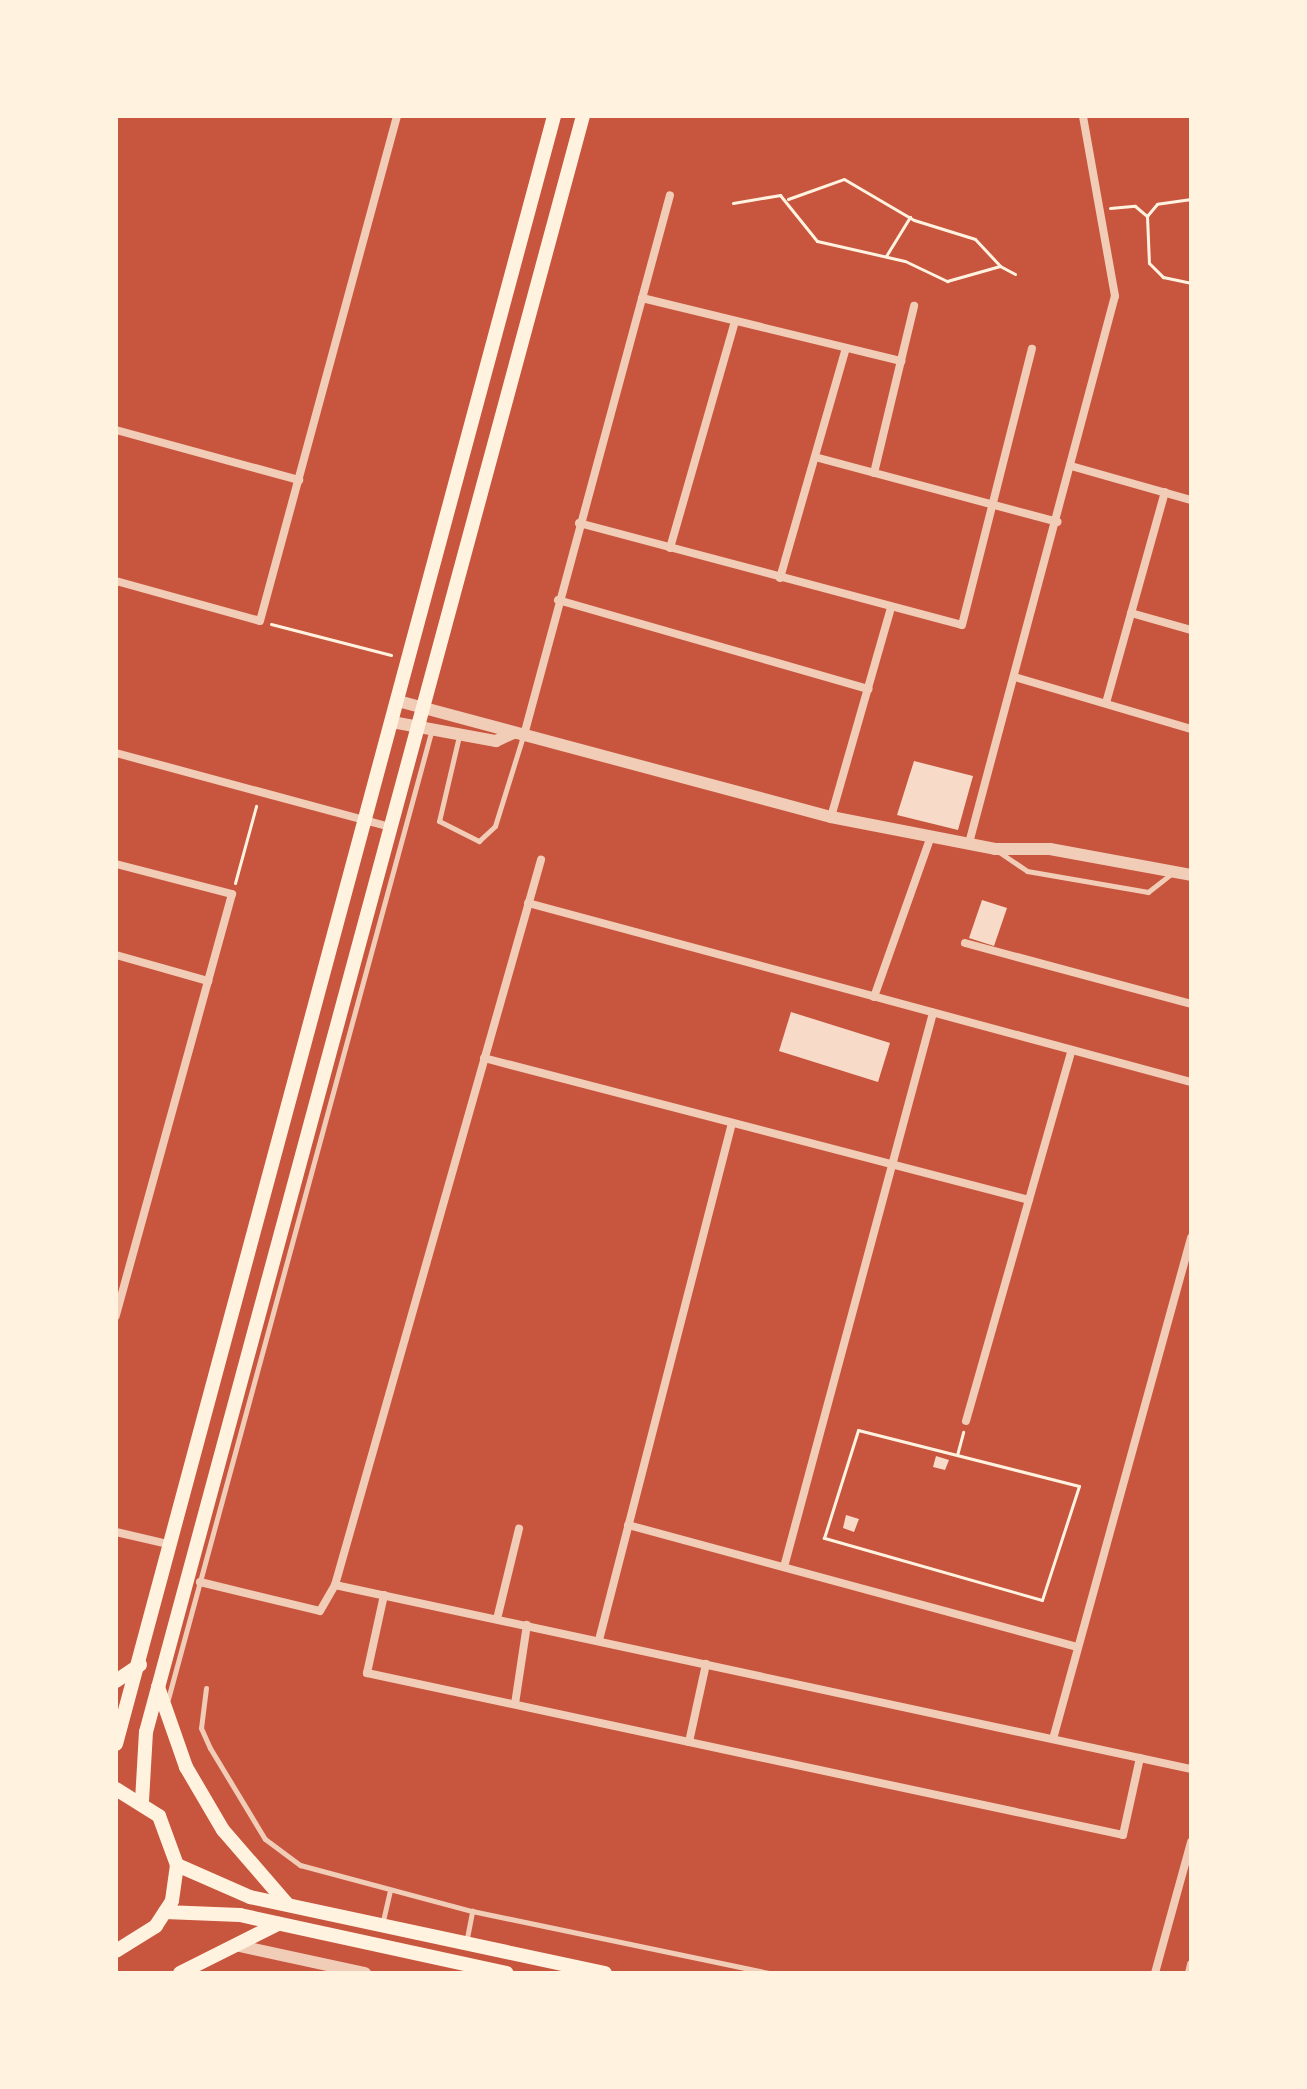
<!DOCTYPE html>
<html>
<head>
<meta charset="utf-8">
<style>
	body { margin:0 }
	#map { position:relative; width:1307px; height:2089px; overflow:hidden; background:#c8553d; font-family:Karla,sans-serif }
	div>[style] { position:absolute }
	.building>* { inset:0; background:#f7dbc8 }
	.path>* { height:3px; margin:-1.5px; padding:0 1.5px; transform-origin:1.5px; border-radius:1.5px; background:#fff3e0 }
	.service>* { height:5px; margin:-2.5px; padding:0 2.5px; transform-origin:2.5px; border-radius:2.5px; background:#f1ccb7 }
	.minor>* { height:8px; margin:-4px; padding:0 4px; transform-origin:4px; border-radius:4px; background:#f1ccb7 }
	.tertiary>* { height:12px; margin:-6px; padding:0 6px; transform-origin:6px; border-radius:6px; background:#f1ccb7 }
	.secondary>* { height:14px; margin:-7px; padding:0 7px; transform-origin:7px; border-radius:7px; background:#fff3e0 }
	span { translate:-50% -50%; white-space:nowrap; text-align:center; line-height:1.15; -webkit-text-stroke:6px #fff3e0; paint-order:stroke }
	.frame { position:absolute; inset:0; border:118px solid #fff3e0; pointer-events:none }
</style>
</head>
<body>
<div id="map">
	<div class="building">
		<div style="clip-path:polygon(914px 761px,973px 776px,958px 830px,897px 815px)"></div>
		<div style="clip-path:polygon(982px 900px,1007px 908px,994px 946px,969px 938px)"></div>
		<div style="clip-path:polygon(791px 1012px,890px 1043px,878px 1082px,779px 1051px)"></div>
		<div style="clip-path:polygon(936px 1456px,949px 1460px,945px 1470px,933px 1467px)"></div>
		<div style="clip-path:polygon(846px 1515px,859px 1519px,854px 1532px,843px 1528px)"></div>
	</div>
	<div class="path">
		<div style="left:788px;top:199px;width:59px;rotate:-19.7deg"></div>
		<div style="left:844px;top:179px;width:81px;rotate:30.4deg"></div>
		<div style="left:914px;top:220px;width:64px;rotate:17.3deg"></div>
		<div style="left:975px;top:239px;width:37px;rotate:47deg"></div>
		<div style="left:1191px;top:199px;width:34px;rotate:172deg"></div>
		<div style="left:1157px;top:204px;width:16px;rotate:130deg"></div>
		<div style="left:1147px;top:216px;width:47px;rotate:87.6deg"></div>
		<div style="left:1149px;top:263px;width:20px;rotate:45deg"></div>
		<div style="left:1163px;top:277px;width:29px;rotate:12deg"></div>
		<div style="left:733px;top:203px;width:48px;rotate:-9.7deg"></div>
		<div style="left:780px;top:195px;width:59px;rotate:51.2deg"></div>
		<div style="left:817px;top:241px;width:90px;rotate:12.8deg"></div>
		<div style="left:905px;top:261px;width:47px;rotate:25.5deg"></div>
		<div style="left:947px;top:281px;width:55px;rotate:-15.8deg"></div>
		<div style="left:1000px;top:266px;width:17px;rotate:28deg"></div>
		<div style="left:1110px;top:208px;width:25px;rotate:-5deg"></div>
		<div style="left:1135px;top:206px;width:16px;rotate:40deg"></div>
		<div style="left:886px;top:256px;width:46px;rotate:-58.4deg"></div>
		<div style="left:271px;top:624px;width:124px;rotate:14.5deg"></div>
		<div style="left:235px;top:883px;width:80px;rotate:-74.7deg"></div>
		<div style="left:858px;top:1430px;width:228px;rotate:14.2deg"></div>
		<div style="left:1079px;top:1486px;width:120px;rotate:108deg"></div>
		<div style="left:1042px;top:1600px;width:227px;rotate:-164.1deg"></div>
		<div style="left:824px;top:1538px;width:113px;rotate:-72.5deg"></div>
		<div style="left:957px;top:1455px;width:24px;rotate:-75deg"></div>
	</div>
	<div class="service">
		<div style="left:459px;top:736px;width:87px;rotate:103.2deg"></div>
		<div style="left:439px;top:821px;width:45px;rotate:26.6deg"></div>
		<div style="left:479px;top:841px;width:22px;rotate:-43deg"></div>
		<div style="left:495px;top:826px;width:94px;rotate:-72.7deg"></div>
		<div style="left:999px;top:852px;width:34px;rotate:34deg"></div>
		<div style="left:1027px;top:871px;width:123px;rotate:9.8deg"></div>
		<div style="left:1148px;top:892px;width:29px;rotate:-38deg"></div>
		<div style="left:206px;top:1688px;width:40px;rotate:97.1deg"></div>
		<div style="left:201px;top:1728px;width:22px;rotate:66deg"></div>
		<div style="left:210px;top:1748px;width:106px;rotate:58.9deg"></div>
		<div style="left:265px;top:1839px;width:44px;rotate:36.6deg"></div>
		<div style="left:300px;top:1865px;width:178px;rotate:15deg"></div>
		<div style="left:472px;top:1911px;width:303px;rotate:11.8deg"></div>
		<div style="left:168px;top:1699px;width:1002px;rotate:-74.78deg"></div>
		<div style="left:382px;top:1925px;width:35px;rotate:-77deg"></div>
		<div style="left:466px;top:1943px;width:33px;rotate:-79deg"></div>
	</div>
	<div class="minor">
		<div style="left:642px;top:298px;width:267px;rotate:13.7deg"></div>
		<div style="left:116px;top:430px;width:190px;rotate:15.3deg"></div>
		<div style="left:815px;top:457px;width:251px;rotate:15deg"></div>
		<div style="left:1071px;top:466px;width:125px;rotate:15.8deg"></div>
		<div style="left:874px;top:473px;width:172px;rotate:-76.5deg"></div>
		<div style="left:579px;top:523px;width:396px;rotate:14.9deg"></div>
		<div style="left:962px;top:625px;width:285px;rotate:-75.8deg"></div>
		<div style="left:670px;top:548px;width:236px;rotate:-74deg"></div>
		<div style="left:780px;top:578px;width:239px;rotate:-74deg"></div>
		<div style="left:116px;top:581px;width:149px;rotate:15.5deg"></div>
		<div style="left:260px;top:621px;width:523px;rotate:-74.82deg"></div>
		<div style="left:558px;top:600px;width:323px;rotate:16deg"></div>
		<div style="left:1131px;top:613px;width:62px;rotate:15.8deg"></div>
		<div style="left:1018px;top:678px;width:180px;rotate:16.4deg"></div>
		<div style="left:1106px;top:703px;width:219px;rotate:-74.4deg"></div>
		<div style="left:524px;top:735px;width:559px;rotate:-74.87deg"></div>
		<div style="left:116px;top:753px;width:285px;rotate:15.1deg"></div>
		<div style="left:831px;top:817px;width:217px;rotate:-74deg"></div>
		<div style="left:969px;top:843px;width:566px;rotate:-75.06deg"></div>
		<div style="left:1115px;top:296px;width:183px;rotate:-100.1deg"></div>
		<div style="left:116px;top:864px;width:120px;rotate:14.5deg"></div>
		<div style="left:232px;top:894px;width:438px;rotate:105.4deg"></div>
		<div style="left:528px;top:903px;width:687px;rotate:15.11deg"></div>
		<div style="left:965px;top:943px;width:234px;rotate:15.1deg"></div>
		<div style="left:116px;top:955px;width:96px;rotate:15.8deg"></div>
		<div style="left:874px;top:997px;width:171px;rotate:-70.5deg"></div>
		<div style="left:484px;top:1058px;width:563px;rotate:14.6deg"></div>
		<div style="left:966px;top:1421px;width:386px;rotate:-74.1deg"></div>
		<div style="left:628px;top:1525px;width:466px;rotate:15.2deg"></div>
		<div style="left:116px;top:1532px;width:57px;rotate:13.1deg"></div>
		<div style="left:784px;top:1567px;width:574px;rotate:-74.95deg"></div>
		<div style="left:200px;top:1582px;width:123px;rotate:13.6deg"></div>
		<div style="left:320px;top:1611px;width:30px;rotate:-60deg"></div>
		<div style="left:335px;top:1585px;width:754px;rotate:-74.14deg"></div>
		<div style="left:335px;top:1585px;width:876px;rotate:12.13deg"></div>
		<div style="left:384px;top:1595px;width:80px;rotate:102.3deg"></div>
		<div style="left:367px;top:1673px;width:773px;rotate:12.09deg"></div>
		<div style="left:1123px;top:1835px;width:79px;rotate:-77.6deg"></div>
		<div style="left:497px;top:1619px;width:93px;rotate:-76.3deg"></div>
		<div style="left:599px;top:1640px;width:534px;rotate:-75.57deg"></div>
		<div style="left:515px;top:1704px;width:80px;rotate:-81.4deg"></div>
		<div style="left:1053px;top:1739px;width:520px;rotate:-74.6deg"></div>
		<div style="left:689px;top:1742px;width:80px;rotate:-77.7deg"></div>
		<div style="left:1155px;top:1973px;width:136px;rotate:-74.6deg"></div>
		<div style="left:1189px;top:1973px;width:9px;rotate:-77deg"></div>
	</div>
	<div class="tertiary">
		<div style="left:398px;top:701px;width:448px;rotate:15deg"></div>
		<div style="left:831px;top:817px;width:167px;rotate:11deg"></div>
		<div style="left:995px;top:849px;width:55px"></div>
		<div style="left:1050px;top:849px;width:143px;rotate:10.4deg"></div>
		<div style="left:392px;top:722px;width:106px;rotate:10.4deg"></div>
		<div style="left:496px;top:741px;width:19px;rotate:-25deg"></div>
		<div style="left:235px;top:1945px;width:133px;rotate:12.2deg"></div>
	</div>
	<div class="secondary">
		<div style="left:116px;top:1681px;width:29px;rotate:-34deg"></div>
		<div style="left:158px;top:1687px;width:85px;rotate:70.7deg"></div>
		<div style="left:186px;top:1767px;width:73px;rotate:59.6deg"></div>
		<div style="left:223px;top:1830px;width:98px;rotate:49.1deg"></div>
		<div style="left:116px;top:1744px;width:1686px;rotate:-74.94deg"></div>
		<div style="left:116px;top:1789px;width:51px;rotate:32.1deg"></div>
		<div style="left:159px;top:1816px;width:52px;rotate:69.8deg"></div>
		<div style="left:177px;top:1865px;width:36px;rotate:98deg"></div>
		<div style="left:172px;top:1901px;width:30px;rotate:123deg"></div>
		<div style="left:156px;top:1926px;width:47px;rotate:148deg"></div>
		<div style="left:142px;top:1801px;width:69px;rotate:-86.7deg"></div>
		<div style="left:146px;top:1732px;width:1674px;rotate:-74.87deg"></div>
		<div style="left:177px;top:1865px;width:80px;rotate:23.7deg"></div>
		<div style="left:250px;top:1897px;width:363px;rotate:12.1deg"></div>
		<div style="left:165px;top:1912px;width:75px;rotate:2.3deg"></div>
		<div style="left:240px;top:1915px;width:273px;rotate:12.3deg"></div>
		<div style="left:180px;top:1973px;width:110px;rotate:-26.6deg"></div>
	</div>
	<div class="frame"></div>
</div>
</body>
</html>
